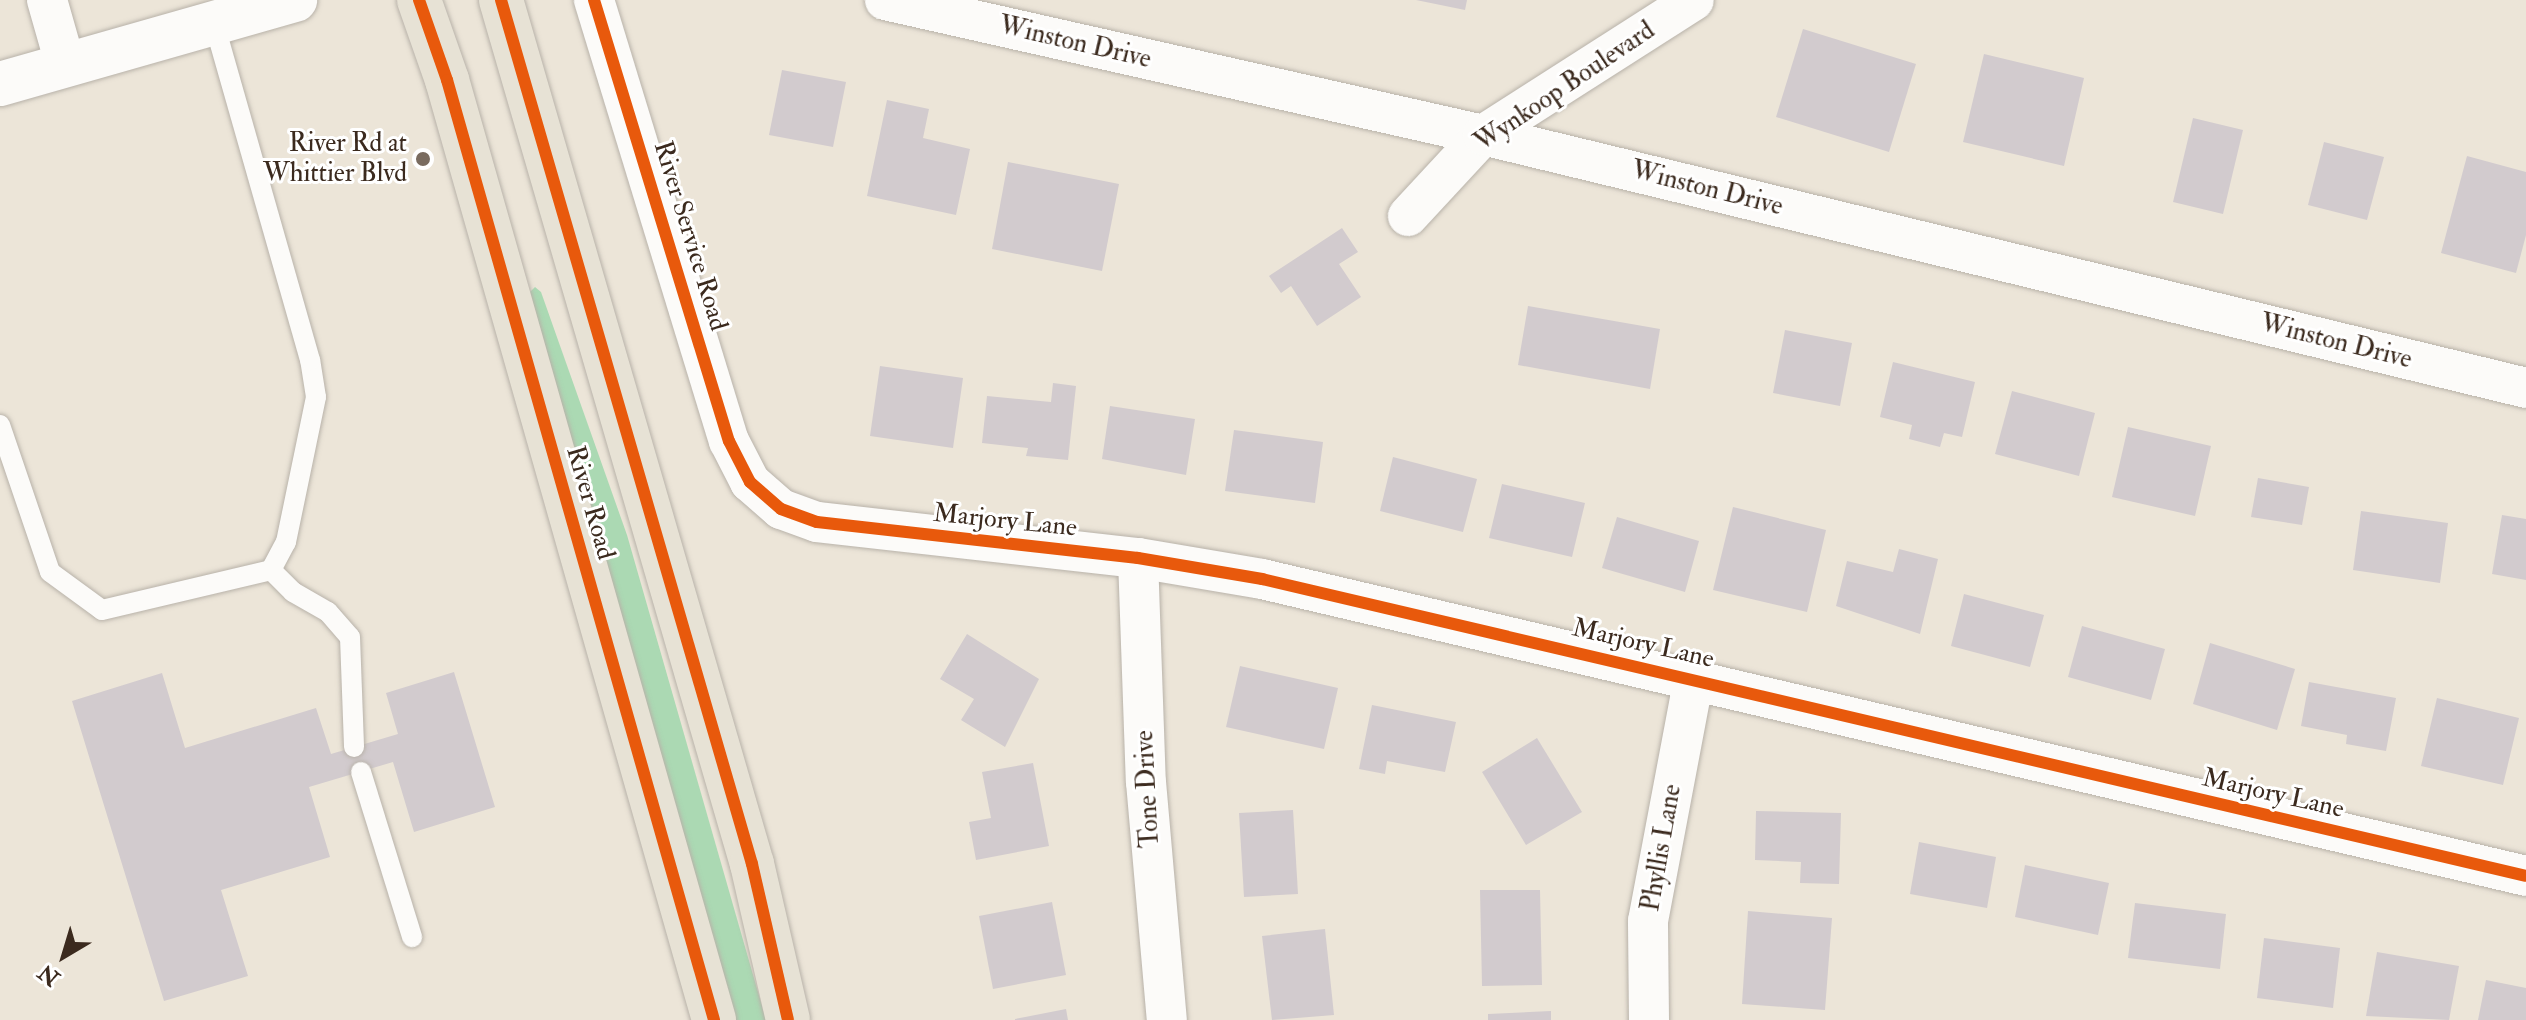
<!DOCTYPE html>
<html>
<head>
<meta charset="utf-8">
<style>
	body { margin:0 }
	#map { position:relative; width:2526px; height:1020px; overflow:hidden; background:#ece5d8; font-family:"IM FELL Double Pica",serif }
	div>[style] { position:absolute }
	.green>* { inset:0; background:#abd9b3 }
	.building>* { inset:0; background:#d2cbce }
	.roads { filter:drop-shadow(0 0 2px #b8b2a9) drop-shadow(0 0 2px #b8b2a9) }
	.service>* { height:20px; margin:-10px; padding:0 10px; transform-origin:10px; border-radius:10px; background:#fcfbf9 }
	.minor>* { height:40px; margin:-20px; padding:0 20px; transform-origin:20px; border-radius:20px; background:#fcfbf9 }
	.tertiary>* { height:44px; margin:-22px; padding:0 22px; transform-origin:22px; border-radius:22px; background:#fcfbf9 }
	.primary>* { height:44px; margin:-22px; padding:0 22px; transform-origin:22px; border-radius:22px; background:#e7e2d5 }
	.cycleway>* { height:12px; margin:-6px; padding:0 6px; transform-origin:6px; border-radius:6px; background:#e8590c }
	.dots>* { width:22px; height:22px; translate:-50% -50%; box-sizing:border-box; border:4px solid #fff; border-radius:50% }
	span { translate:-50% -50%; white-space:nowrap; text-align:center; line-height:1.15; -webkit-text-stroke:6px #fff; paint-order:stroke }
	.street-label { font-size:26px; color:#3b2a1e }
	.poi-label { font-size:26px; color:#3b2a1e }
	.right { translate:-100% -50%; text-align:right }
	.north { position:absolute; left:24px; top:916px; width:80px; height:80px; -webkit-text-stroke:6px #fff; paint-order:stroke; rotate:218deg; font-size:22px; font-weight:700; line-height:32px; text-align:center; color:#3b2a1e }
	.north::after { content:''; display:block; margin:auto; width:28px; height:36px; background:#3b2a1e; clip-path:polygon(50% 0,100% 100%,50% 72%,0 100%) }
</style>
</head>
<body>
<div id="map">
	<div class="green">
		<div style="clip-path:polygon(535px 287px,541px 292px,627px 535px,766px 1020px,736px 1020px,530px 292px)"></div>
	</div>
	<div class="building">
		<div style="clip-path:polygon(1416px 0,1467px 0,1465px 10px)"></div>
		<div style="clip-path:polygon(1803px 29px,1916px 64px,1889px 152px,1776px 117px)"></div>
		<div style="clip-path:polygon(1984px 54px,2084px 78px,2064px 166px,1963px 142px)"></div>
		<div style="clip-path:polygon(782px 70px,846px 82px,833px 147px,769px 135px)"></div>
		<div style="clip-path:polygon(887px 100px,929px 109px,923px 138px,970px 149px,956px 215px,867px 196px)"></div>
		<div style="clip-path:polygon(2193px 118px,2243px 130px,2223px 214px,2173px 202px)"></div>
		<div style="clip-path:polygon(2324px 142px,2384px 157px,2367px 220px,2308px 205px)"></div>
		<div style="clip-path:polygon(2467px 156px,2526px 172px,2526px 235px,2516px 273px,2441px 253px)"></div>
		<div style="clip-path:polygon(1008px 162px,1119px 184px,1102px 271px,992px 249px)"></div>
		<div style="clip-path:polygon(1342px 228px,1358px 252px,1339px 264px,1361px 297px,1317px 326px,1291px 286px,1281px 293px,1269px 276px)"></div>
		<div style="clip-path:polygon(1528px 306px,1660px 329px,1650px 389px,1518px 365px)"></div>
		<div style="clip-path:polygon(1785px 330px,1852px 343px,1840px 406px,1773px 393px)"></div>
		<div style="clip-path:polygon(1893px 362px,1975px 382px,1962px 437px,1944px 433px,1940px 447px,1909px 439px,1912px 425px,1880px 417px)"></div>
		<div style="clip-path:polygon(880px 366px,963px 378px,953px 448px,870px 436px)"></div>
		<div style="clip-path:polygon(1053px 383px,1076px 386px,1068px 460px,1026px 456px,1028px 448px,982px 443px,987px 396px,1051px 402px)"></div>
		<div style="clip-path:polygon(2012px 391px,2095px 413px,2079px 476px,1995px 454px)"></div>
		<div style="clip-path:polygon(1110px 406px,1195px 419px,1186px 475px,1102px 459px)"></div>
		<div style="clip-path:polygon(2128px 427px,2211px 446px,2195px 516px,2112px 497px)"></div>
		<div style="clip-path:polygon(1234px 430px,1323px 442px,1315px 503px,1225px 491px)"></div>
		<div style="clip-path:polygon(1393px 457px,1477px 479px,1463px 532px,1380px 511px)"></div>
		<div style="clip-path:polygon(2258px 478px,2309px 487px,2302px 525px,2251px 517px)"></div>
		<div style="clip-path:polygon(1502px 484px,1585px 503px,1572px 557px,1489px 538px)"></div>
		<div style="clip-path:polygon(1733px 507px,1826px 530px,1807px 612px,1713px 590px)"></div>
		<div style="clip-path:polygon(2361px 511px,2448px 523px,2440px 583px,2353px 570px)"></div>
		<div style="clip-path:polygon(2502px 515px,2526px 519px,2526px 580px,2492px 574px)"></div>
		<div style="clip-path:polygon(1617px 517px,1699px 541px,1685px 592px,1602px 568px)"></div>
		<div style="clip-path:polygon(1899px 549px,1938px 559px,1920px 634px,1836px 606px,1847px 561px,1893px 572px)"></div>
		<div style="clip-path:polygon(1964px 594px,2044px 615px,2030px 667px,1951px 646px)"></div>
		<div style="clip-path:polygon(2082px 626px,2165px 649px,2151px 700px,2068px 677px)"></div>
		<div style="clip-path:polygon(967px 634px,1039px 679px,1005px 747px,961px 720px,974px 699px,940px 679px)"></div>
		<div style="clip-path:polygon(2210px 643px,2295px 669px,2277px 730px,2193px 704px)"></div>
		<div style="clip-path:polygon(1240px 666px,1338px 688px,1324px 749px,1226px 727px)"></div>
		<div style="clip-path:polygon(454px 672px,495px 807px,414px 832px,393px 762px,309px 787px,330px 857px,221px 890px,248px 976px,164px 1001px,72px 701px,162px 673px,185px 748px,316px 708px,331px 754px,398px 734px,386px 693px)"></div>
		<div style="clip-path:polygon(2309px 682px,2396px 698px,2386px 751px,2346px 744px,2347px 735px,2301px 726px)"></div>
		<div style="clip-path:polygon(2437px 698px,2519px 718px,2503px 785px,2421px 766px)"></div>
		<div style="clip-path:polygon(1372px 705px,1456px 722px,1445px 772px,1387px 761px,1385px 774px,1359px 769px)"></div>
		<div style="clip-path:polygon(1537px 738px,1582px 812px,1526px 845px,1482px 772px)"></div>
		<div style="clip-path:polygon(1033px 763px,1049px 846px,976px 860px,969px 822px,991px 818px,982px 772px)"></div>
		<div style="clip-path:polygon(1293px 810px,1298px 894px,1244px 897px,1239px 813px)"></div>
		<div style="clip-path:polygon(1756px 811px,1841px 813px,1839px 884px,1800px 883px,1801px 862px,1755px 860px)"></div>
		<div style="clip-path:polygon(1919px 842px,1996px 857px,1987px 908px,1910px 894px)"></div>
		<div style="clip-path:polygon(2025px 865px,2109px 883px,2098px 935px,2015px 917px)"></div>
		<div style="clip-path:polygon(1480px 890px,1540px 890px,1542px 985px,1482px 986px)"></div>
		<div style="clip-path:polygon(1052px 902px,1066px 975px,993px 989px,979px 916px)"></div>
		<div style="clip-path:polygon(2135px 903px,2226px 914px,2220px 969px,2128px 958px)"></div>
		<div style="clip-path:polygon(1748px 911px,1832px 918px,1825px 1010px,1742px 1004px)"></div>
		<div style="clip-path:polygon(1325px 929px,1334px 1015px,1272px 1020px,1262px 936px)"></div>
		<div style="clip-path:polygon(2264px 938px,2340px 948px,2333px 1008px,2257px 998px)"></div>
		<div style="clip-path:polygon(2377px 952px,2459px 966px,2449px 1020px,2366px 1016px)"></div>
		<div style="clip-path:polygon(2486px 980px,2526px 988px,2526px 1020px,2478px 1020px)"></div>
		<div style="clip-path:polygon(1066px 1009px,1068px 1020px,1015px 1020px,1015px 1019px)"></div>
		<div style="clip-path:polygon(1551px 1011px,1551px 1020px,1488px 1020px,1488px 1014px)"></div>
	</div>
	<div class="roads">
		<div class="service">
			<div style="left:0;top:425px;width:155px;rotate:71.2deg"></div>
			<div style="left:50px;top:572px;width:64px;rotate:36.2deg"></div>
			<div style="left:102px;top:610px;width:174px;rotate:-13.3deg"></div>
			<div style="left:271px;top:570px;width:32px;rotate:-62deg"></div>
			<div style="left:286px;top:542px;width:148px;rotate:-78.3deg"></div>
			<div style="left:316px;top:397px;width:37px;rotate:-99deg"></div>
			<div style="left:310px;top:360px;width:351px;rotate:-105.9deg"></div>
			<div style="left:271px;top:570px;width:31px;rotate:45deg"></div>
			<div style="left:293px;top:592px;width:40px;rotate:29.7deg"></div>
			<div style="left:328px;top:612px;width:33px;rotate:49deg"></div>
			<div style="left:350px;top:637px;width:110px;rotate:87.9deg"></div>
			<div style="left:361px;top:772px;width:173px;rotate:72.8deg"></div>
		</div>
		<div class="minor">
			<div style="left:47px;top:0;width:66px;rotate:74.1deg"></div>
			<div style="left:594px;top:0;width:461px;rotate:73deg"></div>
			<div style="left:729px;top:441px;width:46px;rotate:62.9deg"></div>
			<div style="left:750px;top:482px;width:41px;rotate:41.1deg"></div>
			<div style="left:781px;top:509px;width:38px;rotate:20deg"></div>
			<div style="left:817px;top:522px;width:323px;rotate:6.4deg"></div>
			<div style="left:1138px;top:558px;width:126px;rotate:9.6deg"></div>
			<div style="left:1262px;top:579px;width:1298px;rotate:13.22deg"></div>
			<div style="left:885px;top:0;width:613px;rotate:12.72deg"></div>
			<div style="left:1483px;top:135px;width:1073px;rotate:13.63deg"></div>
			<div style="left:1408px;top:216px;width:110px;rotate:-47.2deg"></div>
			<div style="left:1483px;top:135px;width:250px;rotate:-32.6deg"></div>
			<div style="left:1138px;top:558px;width:224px;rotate:88deg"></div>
			<div style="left:1146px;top:782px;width:239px;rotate:85deg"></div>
			<div style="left:1649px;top:1020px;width:99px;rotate:-90.6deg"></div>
			<div style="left:1648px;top:921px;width:247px;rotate:-79.3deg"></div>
		</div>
		<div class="tertiary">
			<div style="left:0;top:84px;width:307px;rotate:-15.9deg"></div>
		</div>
		<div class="primary">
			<div style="left:419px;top:0;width:85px;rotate:70.7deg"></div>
			<div style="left:447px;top:80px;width:977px;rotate:74.14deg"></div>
			<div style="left:501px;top:0;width:900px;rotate:73.8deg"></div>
			<div style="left:752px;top:864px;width:160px;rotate:77deg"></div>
		</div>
	</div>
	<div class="cycleway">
		<div style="left:419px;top:0;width:85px;rotate:70.7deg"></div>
		<div style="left:447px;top:80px;width:977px;rotate:74.14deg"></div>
		<div style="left:501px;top:0;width:900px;rotate:73.8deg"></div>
		<div style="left:752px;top:864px;width:160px;rotate:77deg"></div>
		<div style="left:594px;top:0;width:461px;rotate:73deg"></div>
		<div style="left:729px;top:441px;width:46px;rotate:62.9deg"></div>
		<div style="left:750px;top:482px;width:41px;rotate:41.1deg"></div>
		<div style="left:781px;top:509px;width:38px;rotate:20deg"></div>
		<div style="left:817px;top:522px;width:323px;rotate:6.4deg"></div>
		<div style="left:1138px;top:558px;width:126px;rotate:9.6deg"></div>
		<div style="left:1262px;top:579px;width:1298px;rotate:13.22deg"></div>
	</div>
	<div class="dots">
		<div style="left:423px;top:159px;background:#796b5f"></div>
	</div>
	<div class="street-label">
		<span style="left:1075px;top:43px;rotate:13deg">Winston Drive</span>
		<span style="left:1565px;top:87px;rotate:-34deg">Wynkoop Boulevard</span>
		<span style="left:1707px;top:189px;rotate:14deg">Winston Drive</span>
		<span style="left:690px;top:236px;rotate:73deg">River Service Road</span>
		<span style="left:2336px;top:342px;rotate:14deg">Winston Drive</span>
		<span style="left:590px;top:503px;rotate:74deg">River Road</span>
		<span style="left:1005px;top:521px;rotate:6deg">Marjory Lane</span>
		<span style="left:1643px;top:644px;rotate:13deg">Marjory Lane</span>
		<span style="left:1148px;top:789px;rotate:-93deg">Tone Drive</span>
		<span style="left:2273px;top:794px;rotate:13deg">Marjory Lane</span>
		<span style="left:1662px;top:848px;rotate:-80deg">Phyllis Lane</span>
	</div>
	<div class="poi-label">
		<span class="right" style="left:407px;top:159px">River Rd at<br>Whittier Blvd</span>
	</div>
	<div class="north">N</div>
</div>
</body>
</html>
